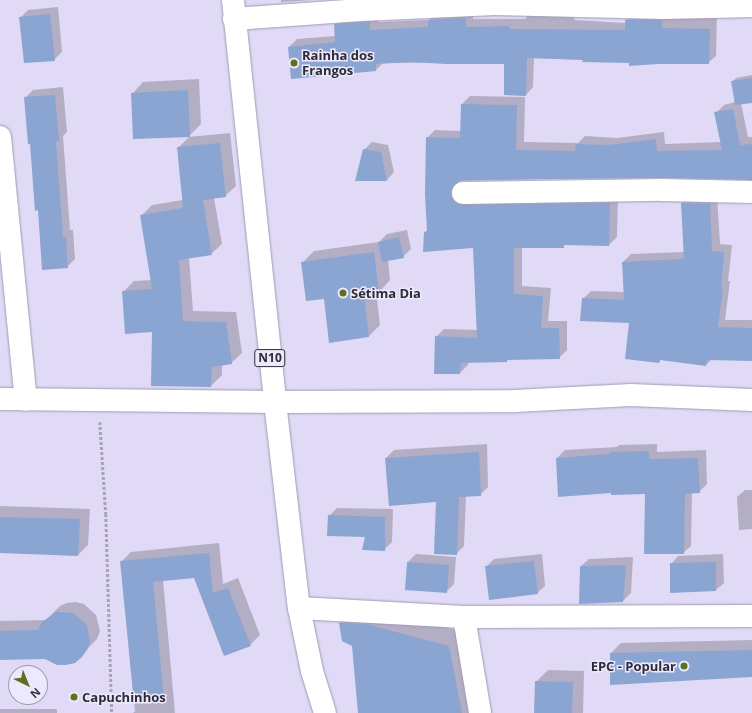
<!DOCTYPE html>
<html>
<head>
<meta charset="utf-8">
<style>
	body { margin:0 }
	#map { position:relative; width:752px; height:713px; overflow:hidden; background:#e0daf6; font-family:"Open Sans",sans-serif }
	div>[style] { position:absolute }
	.shadow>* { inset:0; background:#0003 }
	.building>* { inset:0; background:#8aa5d2 }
	.path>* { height:2.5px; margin-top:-1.25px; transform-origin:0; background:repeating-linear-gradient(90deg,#a7a2b8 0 3px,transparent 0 5px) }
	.roads { filter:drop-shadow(0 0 1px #a09ab4) drop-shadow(0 0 1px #a09ab4) }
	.minor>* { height:22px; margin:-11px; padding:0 11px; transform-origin:11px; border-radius:11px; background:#fff }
	.tertiary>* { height:22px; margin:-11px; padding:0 11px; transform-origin:11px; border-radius:11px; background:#fff }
	.primary>* { height:22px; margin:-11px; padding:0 11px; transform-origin:11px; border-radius:11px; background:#fff }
	.dots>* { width:11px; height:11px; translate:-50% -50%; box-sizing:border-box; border:2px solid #ede8fe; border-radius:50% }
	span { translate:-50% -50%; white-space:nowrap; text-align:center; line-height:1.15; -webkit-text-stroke:3px #ede8fe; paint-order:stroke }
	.shield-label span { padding:1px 3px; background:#ede8fe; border:1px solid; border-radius:3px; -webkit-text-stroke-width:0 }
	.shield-label { font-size:12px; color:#2d2b35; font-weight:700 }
	.poi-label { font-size:13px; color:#2d2b35; font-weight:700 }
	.left { translate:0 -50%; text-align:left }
	.right { translate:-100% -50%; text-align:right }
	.north { position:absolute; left:8px; top:665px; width:40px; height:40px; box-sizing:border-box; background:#ede8fe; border:1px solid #a09cae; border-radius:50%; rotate:137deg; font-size:11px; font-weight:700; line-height:16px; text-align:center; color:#2d2b35 }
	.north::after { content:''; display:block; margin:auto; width:14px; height:18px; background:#5c701f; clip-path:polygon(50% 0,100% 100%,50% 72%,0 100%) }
</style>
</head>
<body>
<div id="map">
	<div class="shadow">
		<div style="clip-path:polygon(281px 0,312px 0,281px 2px)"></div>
		<div style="clip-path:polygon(58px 7px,62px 52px,54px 60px,20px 18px,28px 10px)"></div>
		<div style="clip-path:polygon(532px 10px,574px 11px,574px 20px,626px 23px,626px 20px,633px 12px,717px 12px,716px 56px,708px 63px,630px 62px,584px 59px,534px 58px,533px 87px,526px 95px,505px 62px,383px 63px,376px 70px,289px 47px,297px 39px,336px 36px,335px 25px,343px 17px,377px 15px,378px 22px,429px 20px,437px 12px,473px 11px,473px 19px,525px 19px)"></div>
		<div style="clip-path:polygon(752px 75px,752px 102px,741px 103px,748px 137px,752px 137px,752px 179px,662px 176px,459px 181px,458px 184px,618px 196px,617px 237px,609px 245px,566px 244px,563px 247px,522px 247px,522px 286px,551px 288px,548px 321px,567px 321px,567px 350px,559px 358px,509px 359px,507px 361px,468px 362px,468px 365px,460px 373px,436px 337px,444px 329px,478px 330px,474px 247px,425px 233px,428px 229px,427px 138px,435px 130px,461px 131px,462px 104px,470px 96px,525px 97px,524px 142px,578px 143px,585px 136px,617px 138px,664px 132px,665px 144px,722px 142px,716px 113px,724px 105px,735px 102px,732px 82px,736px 78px)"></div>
		<div style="clip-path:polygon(199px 79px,201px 124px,188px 137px,230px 133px,236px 186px,225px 196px,214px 198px,222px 244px,211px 254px,189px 258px,193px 311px,236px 312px,242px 353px,231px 363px,222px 365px,222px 375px,211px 386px,152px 385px,153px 331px,123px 292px,134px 281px,152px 280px,141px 216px,152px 205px,183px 200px,178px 148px,190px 136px,132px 94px,143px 82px)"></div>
		<div style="clip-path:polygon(63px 87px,67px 132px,63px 136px,70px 230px,73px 230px,75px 259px,67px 267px,39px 209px,25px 98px,33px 90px)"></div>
		<div style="clip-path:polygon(372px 142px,388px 145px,394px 172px,387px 180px,364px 150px)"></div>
		<div style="clip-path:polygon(690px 195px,717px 196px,720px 244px,732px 245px,728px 281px,730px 281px,725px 320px,752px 320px,752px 360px,712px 359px,706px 365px,661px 359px,659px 362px,630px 322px,583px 299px,591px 291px,624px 292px,623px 262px,631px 254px,684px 252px,682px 203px)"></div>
		<div style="clip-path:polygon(407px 230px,411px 249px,403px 257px,388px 260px,390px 280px,379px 292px,376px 292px,380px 325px,369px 336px,324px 298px,302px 263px,314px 251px,379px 242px,387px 234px)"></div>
		<div style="clip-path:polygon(487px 444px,488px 487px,480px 495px,466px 496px,464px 546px,456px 554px,437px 501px,386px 458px,394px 450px)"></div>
		<div style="clip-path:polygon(657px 444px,657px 452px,706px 450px,707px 484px,699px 492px,692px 492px,691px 546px,683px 553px,646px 493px,612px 492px,559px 495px,557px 458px,565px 450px,617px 447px,619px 445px)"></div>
		<div style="clip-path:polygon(745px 490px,752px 490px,752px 529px,739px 530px,737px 497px)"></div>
		<div style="clip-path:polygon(0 506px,90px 509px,88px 545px,78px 555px,0 552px)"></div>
		<div style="clip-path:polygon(337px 508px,393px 509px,392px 542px,384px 550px,366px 536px,329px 516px)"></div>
		<div style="clip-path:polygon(219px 543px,223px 584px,238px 578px,260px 635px,250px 645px,195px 577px,163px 580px,175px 713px,133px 713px,135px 711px,121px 562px,131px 552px)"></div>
		<div style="clip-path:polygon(416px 554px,456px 557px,454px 584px,446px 592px,408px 562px)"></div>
		<div style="clip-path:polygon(542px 554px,545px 586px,537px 593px,486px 567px,494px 559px)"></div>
		<div style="clip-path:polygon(723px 554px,724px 583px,716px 590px,671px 564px,678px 556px)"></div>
		<div style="clip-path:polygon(633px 557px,631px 593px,623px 601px,581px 566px,589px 559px)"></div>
		<div style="clip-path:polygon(76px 602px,84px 604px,96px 615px,100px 631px,97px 639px,74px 662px,45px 658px,0 659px,0 621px,46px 620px,60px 606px,67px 603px)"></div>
		<div style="clip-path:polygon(355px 608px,382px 610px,463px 632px,480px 713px,359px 713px,353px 645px,343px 640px,340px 623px)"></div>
		<div style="clip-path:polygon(752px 640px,752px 676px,611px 653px,621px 643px)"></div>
		<div style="clip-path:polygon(548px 670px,584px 671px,583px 713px,535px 713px,536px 682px)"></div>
		<div style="clip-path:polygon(0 709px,57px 709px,57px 713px,0 713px)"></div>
	</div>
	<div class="building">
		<div style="clip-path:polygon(50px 14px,55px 61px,24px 63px,19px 17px)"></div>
		<div style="clip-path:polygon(466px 18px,466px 27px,509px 26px,509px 29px,625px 30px,625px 20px,662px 20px,662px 28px,710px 29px,709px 64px,658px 64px,629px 66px,629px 63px,582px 62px,583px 60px,527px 58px,526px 96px,504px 95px,504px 64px,446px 64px,412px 62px,376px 64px,376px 71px,291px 79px,288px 47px,335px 42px,334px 24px,370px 22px,370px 30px,428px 27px,428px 20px)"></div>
		<div style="clip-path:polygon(752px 78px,752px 103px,735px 105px,731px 81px)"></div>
		<div style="clip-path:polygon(188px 90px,190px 137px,133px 139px,131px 93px)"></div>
		<div style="clip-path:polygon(55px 95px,59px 141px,56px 141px,63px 237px,66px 237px,68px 268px,42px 270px,38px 210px,35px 211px,30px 144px,28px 144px,24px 97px)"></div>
		<div style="clip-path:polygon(461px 104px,517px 105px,516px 150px,575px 151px,576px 144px,608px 145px,656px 139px,657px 151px,722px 150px,714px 112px,733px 109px,740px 145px,752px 144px,752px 180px,662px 178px,463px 180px,456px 183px,452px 187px,451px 194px,452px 199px,457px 204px,463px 205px,610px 203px,609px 246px,564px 245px,564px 248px,514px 248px,514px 294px,543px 296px,541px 328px,559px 328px,560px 359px,507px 360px,507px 362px,461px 363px,460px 374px,434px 374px,435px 336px,477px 338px,473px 248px,423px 252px,424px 232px,427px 231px,425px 194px,426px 137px,460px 138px)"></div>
		<div style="clip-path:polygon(220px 143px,226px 197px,203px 200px,212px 255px,179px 260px,183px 321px,226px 322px,232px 364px,212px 367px,211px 387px,151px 386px,152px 332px,125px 334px,122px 291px,152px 289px,140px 215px,183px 208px,177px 147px)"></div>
		<div style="clip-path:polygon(363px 149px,381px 152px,387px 181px,355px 181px)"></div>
		<div style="clip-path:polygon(681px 203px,710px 204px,712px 251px,724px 252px,721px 289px,723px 289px,718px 327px,752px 328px,752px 361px,707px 360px,706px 366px,660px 360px,659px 363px,625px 359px,629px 323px,580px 321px,582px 298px,624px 300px,622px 262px,684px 259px)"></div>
		<div style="clip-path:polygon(399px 237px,404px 258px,382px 262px,378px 242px)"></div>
		<div style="clip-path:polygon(374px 252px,379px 293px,364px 295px,369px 337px,329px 343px,324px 299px,306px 301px,301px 262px)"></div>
		<div style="clip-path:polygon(649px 451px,649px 459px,698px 458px,700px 493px,685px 494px,684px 554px,644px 554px,645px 494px,611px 495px,611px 493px,558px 497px,556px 458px,610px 454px,610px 452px)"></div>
		<div style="clip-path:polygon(479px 452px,481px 496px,459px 497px,457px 555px,434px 554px,436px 502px,389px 506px,385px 458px)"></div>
		<div style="clip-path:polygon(328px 515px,385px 517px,385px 551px,362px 550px,365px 537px,327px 536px)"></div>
		<div style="clip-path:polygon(0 517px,80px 519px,78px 556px,0 553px)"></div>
		<div style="clip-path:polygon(209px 553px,213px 593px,228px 588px,251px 646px,224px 656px,194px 578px,153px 582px,164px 700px,134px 703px,120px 561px)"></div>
		<div style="clip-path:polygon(534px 561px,538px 594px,489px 600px,485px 566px)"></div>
		<div style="clip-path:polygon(407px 562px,449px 565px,447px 593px,405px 590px)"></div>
		<div style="clip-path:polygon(716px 562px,716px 591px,670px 593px,670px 563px)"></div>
		<div style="clip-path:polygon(626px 565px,623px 602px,579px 604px,580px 566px)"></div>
		<div style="clip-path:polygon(56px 612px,73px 613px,87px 625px,90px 642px,87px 650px,82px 657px,75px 663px,66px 665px,57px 665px,45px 659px,0 660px,0 631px,38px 630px,42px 622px)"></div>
		<div style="clip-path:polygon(339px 623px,366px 624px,449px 646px,462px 713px,358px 713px,352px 646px,342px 641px)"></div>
		<div style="clip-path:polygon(752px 650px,752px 677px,610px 685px,610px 653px)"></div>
		<div style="clip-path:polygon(535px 681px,573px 682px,572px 713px,534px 713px)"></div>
	</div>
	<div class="path">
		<div style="left:100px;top:422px;width:92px;rotate:86.3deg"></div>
		<div style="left:106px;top:514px;width:199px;rotate:88.3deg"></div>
	</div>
	<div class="roads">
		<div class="minor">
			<div style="left:234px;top:19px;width:127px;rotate:-4.1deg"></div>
			<div style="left:361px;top:10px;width:134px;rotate:-2.6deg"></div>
			<div style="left:495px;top:4px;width:168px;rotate:1.4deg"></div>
			<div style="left:663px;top:8px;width:89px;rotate:-1.3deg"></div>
			<div style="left:0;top:137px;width:264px;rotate:84.4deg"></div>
			<div style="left:463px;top:193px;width:199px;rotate:-0.9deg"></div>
			<div style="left:662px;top:190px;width:90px;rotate:1.3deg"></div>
			<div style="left:0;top:399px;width:275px;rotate:0.6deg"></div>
			<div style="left:299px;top:608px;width:165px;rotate:3.1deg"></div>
			<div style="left:464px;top:617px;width:288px;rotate:-0.2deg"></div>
			<div style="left:464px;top:617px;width:97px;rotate:80.5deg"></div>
		</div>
		<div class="tertiary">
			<div style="left:275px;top:402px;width:240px;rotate:-0.2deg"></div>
			<div style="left:515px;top:401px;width:116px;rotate:-3deg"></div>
			<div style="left:631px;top:395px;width:121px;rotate:2.4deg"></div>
		</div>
		<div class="primary">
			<div style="left:233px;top:0;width:404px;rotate:84deg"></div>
			<div style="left:275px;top:402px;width:207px;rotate:83.4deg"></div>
			<div style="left:299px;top:608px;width:64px;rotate:78.3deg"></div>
			<div style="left:312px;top:671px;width:44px;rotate:72.8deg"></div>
		</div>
	</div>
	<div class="dots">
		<div style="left:294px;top:63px;background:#5c701f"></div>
		<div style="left:343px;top:293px;background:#5c701f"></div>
		<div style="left:684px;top:666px;background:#5c701f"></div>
		<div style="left:74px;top:697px;background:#5c701f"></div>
	</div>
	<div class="shield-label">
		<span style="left:270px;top:358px">N10</span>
	</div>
	<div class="poi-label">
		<span class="left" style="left:302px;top:63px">Rainha dos<br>Frangos</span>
		<span class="left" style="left:351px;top:293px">Sétima Dia</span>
		<span class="right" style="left:676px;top:666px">EPC - Popular</span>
		<span class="left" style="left:82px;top:697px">Capuchinhos</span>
	</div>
	<div class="north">N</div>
</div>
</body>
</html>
